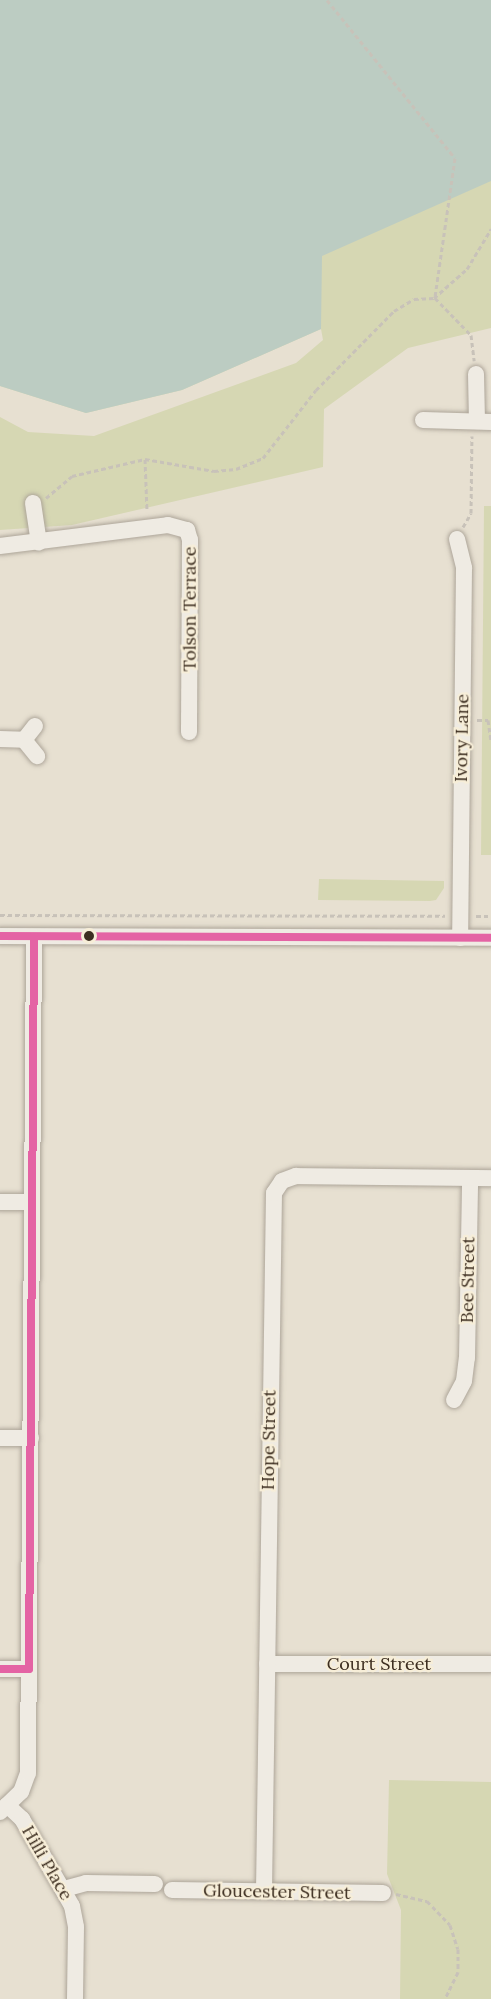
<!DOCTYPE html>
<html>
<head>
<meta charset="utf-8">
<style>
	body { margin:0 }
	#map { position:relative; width:491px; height:1999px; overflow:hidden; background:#e7e0d1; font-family:Lora,serif }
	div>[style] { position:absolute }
	.green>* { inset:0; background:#d6d7b3 }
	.water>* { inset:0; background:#bcccc2 }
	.path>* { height:3px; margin-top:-1.5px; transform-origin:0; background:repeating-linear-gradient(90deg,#c8c2b9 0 4.5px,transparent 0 7.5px) }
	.roads { filter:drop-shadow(0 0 2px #ada599) drop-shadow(0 0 2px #ada599) }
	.minor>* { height:16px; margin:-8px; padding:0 8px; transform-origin:8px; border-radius:8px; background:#efebe3 }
	.bus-1>* { height:8px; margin:-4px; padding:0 4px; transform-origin:4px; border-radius:4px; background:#e463a4 }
	.dots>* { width:16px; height:16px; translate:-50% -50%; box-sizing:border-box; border:3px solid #f7eed8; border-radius:50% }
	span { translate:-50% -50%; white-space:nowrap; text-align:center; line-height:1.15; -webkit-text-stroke:4.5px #f7eed8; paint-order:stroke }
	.street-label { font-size:18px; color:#3d2e20 }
</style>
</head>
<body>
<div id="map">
	<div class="green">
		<div style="clip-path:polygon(0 0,491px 0,491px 328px,408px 348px,324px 409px,323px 467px,72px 525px,0 530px,0 417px,28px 432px,94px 436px,296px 363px,323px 340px,321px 329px,182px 390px,86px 413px,0 386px)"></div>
		<div style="clip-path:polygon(484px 506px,491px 506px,491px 855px,481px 855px)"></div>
		<div style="clip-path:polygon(319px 879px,444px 881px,444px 888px,436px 900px,430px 901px,318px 900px)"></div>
		<div style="clip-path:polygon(389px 1780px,491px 1782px,491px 1999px,400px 1999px,401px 1910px,387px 1874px)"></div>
	</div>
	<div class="water">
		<div style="clip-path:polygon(0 0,491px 0,491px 181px,322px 256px,321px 329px,182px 390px,86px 413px,0 386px)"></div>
	</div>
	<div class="path">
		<div style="left:327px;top:0;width:203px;rotate:51deg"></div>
		<div style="left:455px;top:158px;width:139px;rotate:98.2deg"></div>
		<div style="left:435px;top:298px;width:52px;rotate:45.8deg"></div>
		<div style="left:471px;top:335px;width:26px;rotate:83deg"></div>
		<div style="left:145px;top:459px;width:52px;rotate:87.8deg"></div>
		<div style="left:46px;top:498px;width:34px;rotate:-40deg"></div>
		<div style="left:72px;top:476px;width:75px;rotate:-13.1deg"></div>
		<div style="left:145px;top:459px;width:70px;rotate:9.9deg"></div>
		<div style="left:214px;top:471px;width:22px;rotate:-5deg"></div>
		<div style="left:236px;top:469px;width:29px;rotate:-22deg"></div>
		<div style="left:263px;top:458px;width:86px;rotate:-52.1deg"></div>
		<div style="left:316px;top:390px;width:111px;rotate:-45.4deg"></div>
		<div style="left:394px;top:311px;width:23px;rotate:-31deg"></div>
		<div style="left:414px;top:299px;width:20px;rotate:-3deg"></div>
		<div style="left:434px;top:298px;width:44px;rotate:-41.3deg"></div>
		<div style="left:467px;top:269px;width:47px;rotate:-59deg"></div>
		<div style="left:463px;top:527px;width:16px;rotate:-60deg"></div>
		<div style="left:471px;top:513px;width:77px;rotate:-89.3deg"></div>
		<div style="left:477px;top:720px;width:11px"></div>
		<div style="left:488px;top:720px;width:22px;rotate:82deg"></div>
		<div style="left:0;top:915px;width:445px;rotate:0.1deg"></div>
		<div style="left:476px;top:916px;width:15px"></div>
		<div style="left:396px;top:1894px;width:32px;rotate:13deg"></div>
		<div style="left:427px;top:1901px;width:33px;rotate:46deg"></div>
		<div style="left:450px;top:1925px;width:25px;rotate:72deg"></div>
		<div style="left:458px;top:1949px;width:23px;rotate:90deg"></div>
		<div style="left:458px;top:1972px;width:30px;rotate:116deg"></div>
	</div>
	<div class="roads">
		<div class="minor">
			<div style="left:476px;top:374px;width:47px;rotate:88.8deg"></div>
			<div style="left:423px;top:420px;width:68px;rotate:1.7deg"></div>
			<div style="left:33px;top:503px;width:40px;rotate:81.5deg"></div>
			<div style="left:457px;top:539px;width:30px;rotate:76deg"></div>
			<div style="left:464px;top:568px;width:370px;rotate:90.6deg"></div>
			<div style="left:0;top:546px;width:169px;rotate:-7.1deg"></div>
			<div style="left:168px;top:525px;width:20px;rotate:15deg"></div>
			<div style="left:187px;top:530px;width:10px;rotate:73deg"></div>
			<div style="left:190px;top:540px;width:192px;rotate:90.3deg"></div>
			<div style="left:35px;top:726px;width:18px;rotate:128deg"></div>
			<div style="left:24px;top:740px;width:21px;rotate:51deg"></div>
			<div style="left:0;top:739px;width:24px;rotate:2deg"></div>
			<div style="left:0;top:936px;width:491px;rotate:0.2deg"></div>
			<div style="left:0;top:1202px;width:32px"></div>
			<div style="left:454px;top:1400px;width:21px;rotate:-62deg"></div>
			<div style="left:464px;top:1381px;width:23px;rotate:-83deg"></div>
			<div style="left:467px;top:1358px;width:180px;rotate:-89deg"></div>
			<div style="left:0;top:1438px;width:31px"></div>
			<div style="left:267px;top:1664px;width:224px"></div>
			<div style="left:0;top:1669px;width:29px"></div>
			<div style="left:7px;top:1805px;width:21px;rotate:43deg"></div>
			<div style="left:22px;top:1819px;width:100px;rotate:60.1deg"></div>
			<div style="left:72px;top:1906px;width:21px;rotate:79deg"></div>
			<div style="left:76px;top:1927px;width:72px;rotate:90.8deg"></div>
			<div style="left:0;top:1812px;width:29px;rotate:-44deg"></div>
			<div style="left:21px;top:1792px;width:20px;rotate:-70deg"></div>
			<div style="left:28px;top:1773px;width:836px;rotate:-89.59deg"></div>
			<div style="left:64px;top:1889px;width:23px;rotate:-15deg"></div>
			<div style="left:86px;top:1883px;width:69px;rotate:0.8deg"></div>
			<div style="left:172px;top:1890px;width:211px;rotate:0.8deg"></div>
			<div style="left:264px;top:1891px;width:698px;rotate:-89.18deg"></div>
			<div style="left:274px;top:1193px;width:14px;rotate:-56deg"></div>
			<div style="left:282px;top:1181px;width:15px;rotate:-20deg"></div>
			<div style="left:296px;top:1176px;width:195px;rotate:0.6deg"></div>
		</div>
	</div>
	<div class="bus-1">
		<div style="left:0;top:936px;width:491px;rotate:0.2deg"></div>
		<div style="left:0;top:1669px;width:29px"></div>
		<div style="left:29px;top:1669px;width:732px;rotate:-89.61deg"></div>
	</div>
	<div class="dots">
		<div style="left:89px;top:936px;background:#3d2e20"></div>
	</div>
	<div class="street-label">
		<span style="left:190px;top:609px;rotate:-90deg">Tolson Terrace</span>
		<span style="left:462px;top:738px;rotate:-89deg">Ivory Lane</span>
		<span style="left:468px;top:1280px;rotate:-89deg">Bee Street</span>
		<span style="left:269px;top:1440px;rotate:-89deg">Hope Street</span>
		<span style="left:379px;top:1664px">Court Street</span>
		<span style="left:47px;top:1863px;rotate:60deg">Hilli Place</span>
		<span style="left:277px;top:1892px;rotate:1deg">Gloucester Street</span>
	</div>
</div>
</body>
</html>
